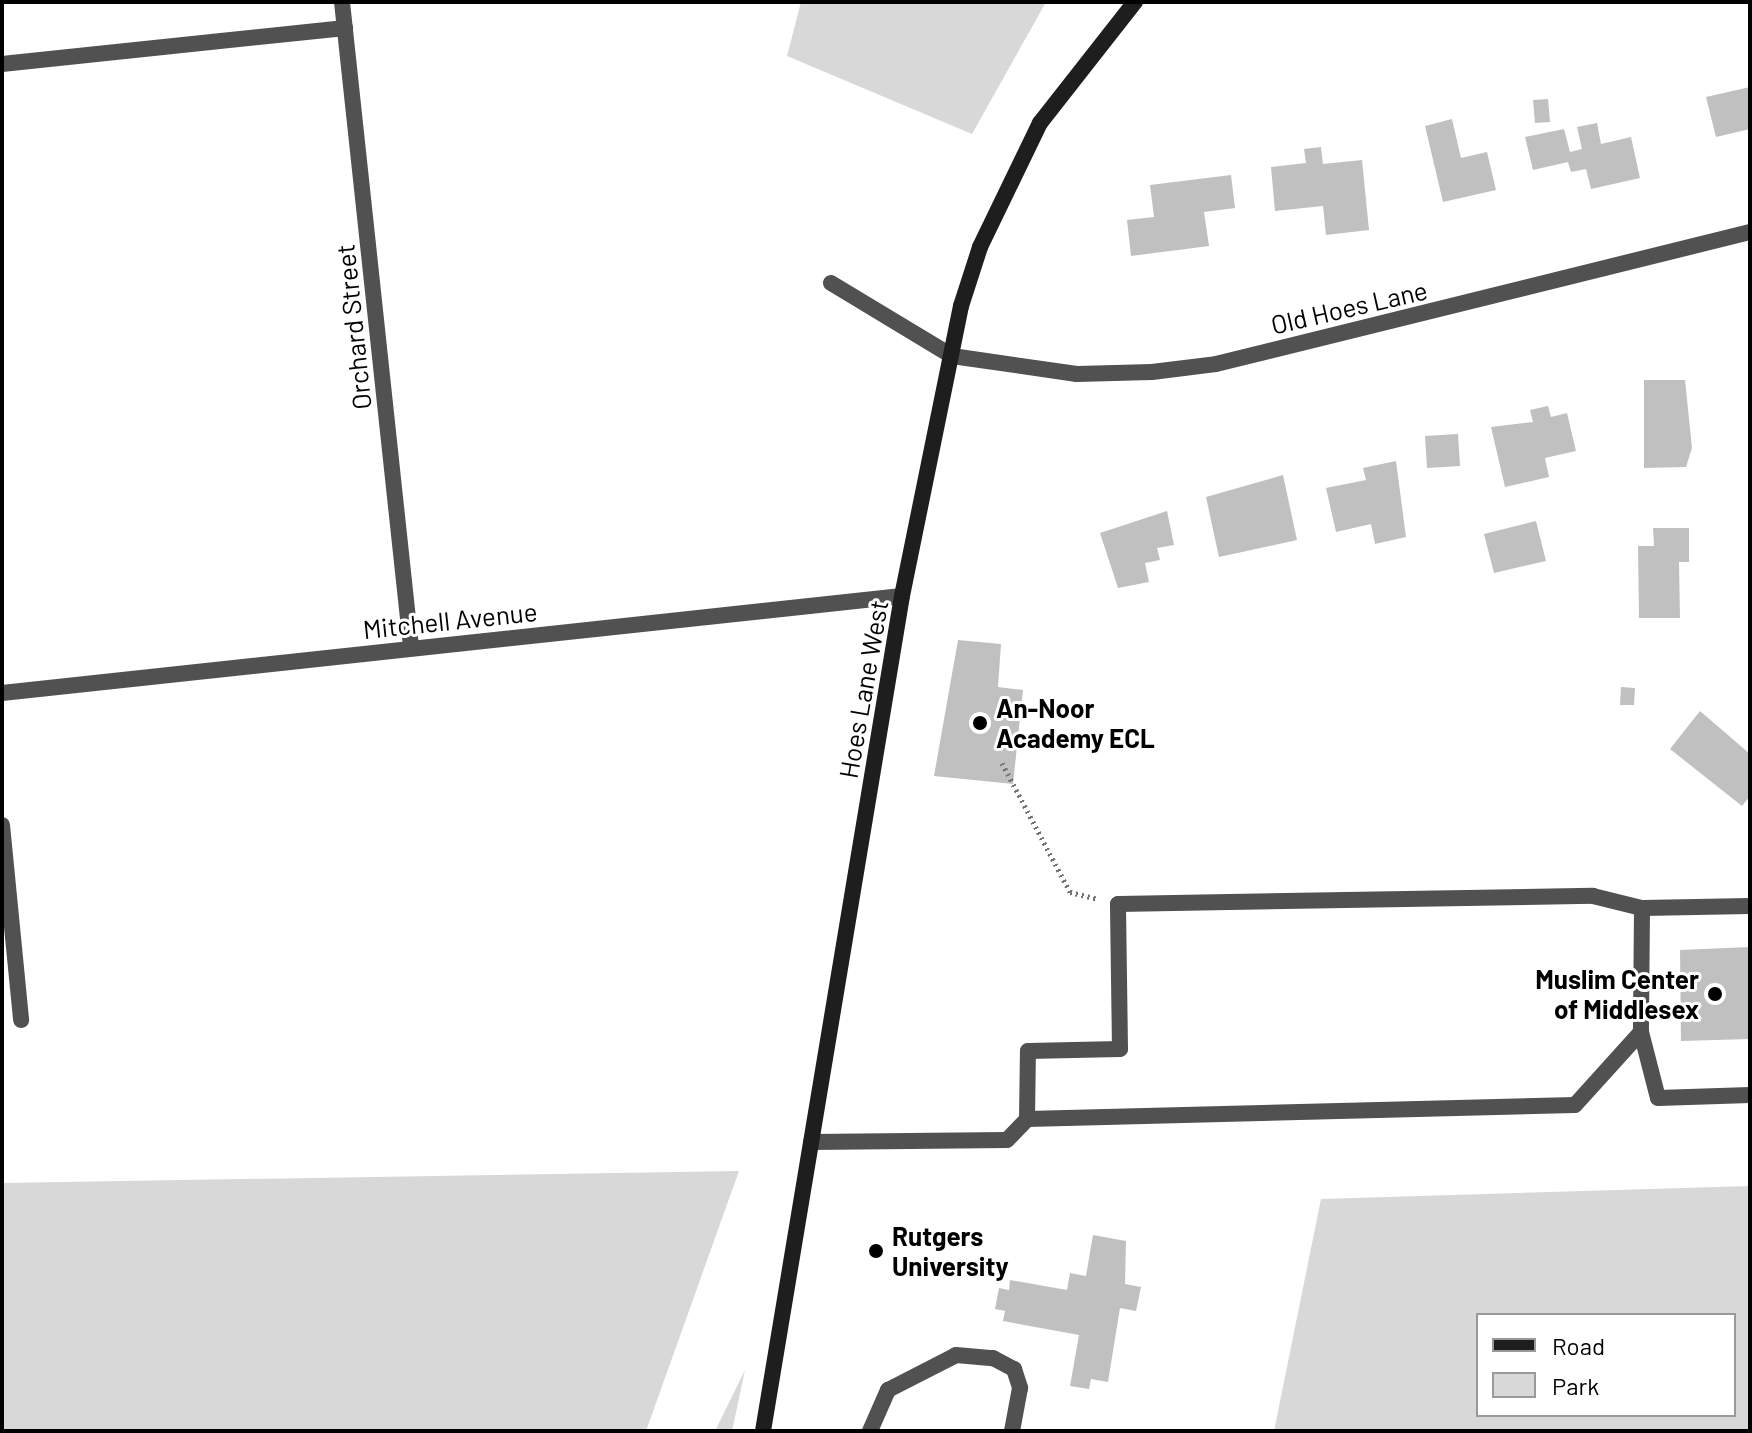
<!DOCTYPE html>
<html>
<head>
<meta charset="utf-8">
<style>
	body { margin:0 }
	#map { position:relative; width:1752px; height:1433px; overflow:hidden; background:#fff; font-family:Barlow,sans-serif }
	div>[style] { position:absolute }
	.green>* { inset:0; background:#d8d8d8 }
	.building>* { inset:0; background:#c0c0c0 }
	.path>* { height:5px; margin-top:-2.5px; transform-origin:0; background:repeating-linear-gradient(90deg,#737373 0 2px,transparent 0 6px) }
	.lane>* { height:16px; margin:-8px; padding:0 8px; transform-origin:8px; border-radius:8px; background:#515151 }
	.street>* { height:16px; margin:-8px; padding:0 8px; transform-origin:8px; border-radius:8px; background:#515151 }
	.secondary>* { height:16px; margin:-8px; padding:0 8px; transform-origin:8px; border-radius:8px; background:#1e1e1e }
	.dots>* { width:22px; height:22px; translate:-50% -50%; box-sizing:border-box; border:4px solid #fff; border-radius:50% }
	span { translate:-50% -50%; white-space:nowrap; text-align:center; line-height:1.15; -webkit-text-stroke:6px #fff; paint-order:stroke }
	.street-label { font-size:26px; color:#000 }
	.poi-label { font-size:26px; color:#000; font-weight:700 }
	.left { translate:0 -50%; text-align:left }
	.right { translate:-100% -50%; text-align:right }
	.frame { position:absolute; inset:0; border:4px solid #000; pointer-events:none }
	.legend { position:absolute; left:1476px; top:1313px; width:260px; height:104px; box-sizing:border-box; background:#fff; border:2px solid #999; margin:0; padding:10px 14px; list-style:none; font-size:24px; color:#000 }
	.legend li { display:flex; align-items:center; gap:16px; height:40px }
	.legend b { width:40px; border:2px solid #999 }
</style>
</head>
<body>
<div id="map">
	<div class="green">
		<div style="clip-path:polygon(801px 2px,1046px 2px,972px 134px,787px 56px)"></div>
		<div style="clip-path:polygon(739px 1171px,646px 1431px,2px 1431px,2px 1183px)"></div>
		<div style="clip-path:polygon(evenodd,1750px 1186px,1750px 1431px,1274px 1431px,1321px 1199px,1750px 1186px,1478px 1315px,1734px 1315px,1734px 1415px,1478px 1415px,1478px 1315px)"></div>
		<div style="clip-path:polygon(745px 1370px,732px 1431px,715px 1431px)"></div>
	</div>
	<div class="building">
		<div style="clip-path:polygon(1750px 87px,1750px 129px,1716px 137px,1706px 97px)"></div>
		<div style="clip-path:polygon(1548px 99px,1550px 122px,1535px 123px,1533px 100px)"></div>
		<div style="clip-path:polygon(1452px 119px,1461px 158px,1487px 152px,1496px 190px,1443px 202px,1425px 126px)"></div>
		<div style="clip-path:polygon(1597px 123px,1601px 144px,1631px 137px,1640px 178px,1591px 189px,1586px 169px,1571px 172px,1568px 162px,1533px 170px,1525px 137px,1564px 129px,1570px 152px,1582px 149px,1577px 127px)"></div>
		<div style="clip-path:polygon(1321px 147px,1323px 164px,1362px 160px,1369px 230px,1326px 235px,1323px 206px,1275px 211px,1271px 167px,1306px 163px,1304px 149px)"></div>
		<div style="clip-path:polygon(1231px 175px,1235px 208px,1204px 212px,1209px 246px,1131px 256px,1127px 220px,1154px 217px,1150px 185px)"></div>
		<div style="clip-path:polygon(1644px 380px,1685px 380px,1692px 448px,1686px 467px,1644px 468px)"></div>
		<div style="clip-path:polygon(1548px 406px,1551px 417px,1567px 413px,1576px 451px,1545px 458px,1549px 477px,1505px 487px,1491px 427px,1533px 422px,1530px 410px)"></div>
		<div style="clip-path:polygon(1458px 434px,1460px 466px,1427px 468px,1425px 436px)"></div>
		<div style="clip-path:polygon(1396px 461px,1406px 537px,1375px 544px,1371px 524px,1336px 532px,1326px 488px,1366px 480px,1363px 468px)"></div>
		<div style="clip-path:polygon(1283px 475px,1297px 540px,1219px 557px,1206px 497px)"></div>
		<div style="clip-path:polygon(1167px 511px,1174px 545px,1157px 548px,1160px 560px,1145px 563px,1149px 582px,1118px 588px,1100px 533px)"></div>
		<div style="clip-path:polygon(1536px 521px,1546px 561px,1494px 573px,1484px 534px)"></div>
		<div style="clip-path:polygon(1653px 528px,1689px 528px,1689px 562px,1679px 562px,1680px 618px,1639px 618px,1638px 546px,1654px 546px)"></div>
		<div style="clip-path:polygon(958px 640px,1001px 644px,998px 687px,1023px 690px,1013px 784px,934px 776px)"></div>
		<div style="clip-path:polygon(1621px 687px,1635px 688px,1634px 705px,1620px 705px)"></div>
		<div style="clip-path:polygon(1700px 711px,1750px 754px,1750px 796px,1742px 806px,1670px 749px)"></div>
		<div style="clip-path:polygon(1750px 947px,1750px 1039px,1681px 1041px,1680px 950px)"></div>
		<div style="clip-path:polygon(1093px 1235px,1126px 1241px,1125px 1284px,1141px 1287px,1136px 1311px,1120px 1308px,1108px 1382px,1091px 1379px,1089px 1389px,1070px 1386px,1079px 1335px,1003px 1321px,1005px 1311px,995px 1309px,999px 1288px,1009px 1290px,1010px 1280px,1067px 1290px,1070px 1273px,1086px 1276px)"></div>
	</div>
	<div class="path">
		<div style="left:1002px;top:763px;width:146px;rotate:62.2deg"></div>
		<div style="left:1070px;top:892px;width:29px;rotate:14deg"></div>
	</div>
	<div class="lane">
		<div style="left:1642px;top:908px;width:124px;rotate:90.5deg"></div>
		<div style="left:1641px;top:1032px;width:68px;rotate:75.6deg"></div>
		<div style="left:1658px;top:1098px;width:92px;rotate:-1.9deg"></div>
		<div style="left:1027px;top:1119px;width:548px;rotate:-1.46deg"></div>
		<div style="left:1575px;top:1105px;width:98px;rotate:-47.9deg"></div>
		<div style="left:811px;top:1142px;width:196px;rotate:-0.6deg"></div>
		<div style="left:1007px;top:1140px;width:29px;rotate:-46deg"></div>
		<div style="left:1027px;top:1119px;width:68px;rotate:-89.2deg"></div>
		<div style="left:1028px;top:1051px;width:92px;rotate:-1.2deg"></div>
		<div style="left:1120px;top:1049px;width:145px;rotate:-90.8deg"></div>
		<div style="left:1118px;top:904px;width:475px;rotate:-1deg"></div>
		<div style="left:1593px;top:896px;width:50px;rotate:13.8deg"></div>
		<div style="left:1642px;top:908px;width:108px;rotate:-1.1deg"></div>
		<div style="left:870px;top:1431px;width:45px;rotate:-66.3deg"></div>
		<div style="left:888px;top:1390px;width:76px;rotate:-27.2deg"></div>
		<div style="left:956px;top:1355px;width:37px;rotate:5deg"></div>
		<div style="left:993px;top:1358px;width:24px;rotate:28deg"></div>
		<div style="left:1014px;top:1369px;width:20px;rotate:72deg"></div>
		<div style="left:1020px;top:1388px;width:44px;rotate:100.5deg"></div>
	</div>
	<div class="street">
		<div style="left:342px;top:2px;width:649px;rotate:83.89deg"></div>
		<div style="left:2px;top:64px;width:345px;rotate:-6deg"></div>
		<div style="left:831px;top:283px;width:141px;rotate:31.1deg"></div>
		<div style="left:952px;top:356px;width:126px;rotate:8.2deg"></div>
		<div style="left:1077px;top:374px;width:75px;rotate:-1.5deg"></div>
		<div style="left:1152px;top:372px;width:64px;rotate:-7.1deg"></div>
		<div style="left:1216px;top:364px;width:550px;rotate:-13.88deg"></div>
		<div style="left:2px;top:693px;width:905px;rotate:-6.15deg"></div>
		<div style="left:2px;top:825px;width:196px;rotate:84.4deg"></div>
	</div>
	<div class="secondary">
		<div style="left:763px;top:1431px;width:846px;rotate:-80.55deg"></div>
		<div style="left:902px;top:596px;width:296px;rotate:-78.5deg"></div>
		<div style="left:961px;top:306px;width:62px;rotate:-72.1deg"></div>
		<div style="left:980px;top:247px;width:138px;rotate:-64.2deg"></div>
		<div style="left:1040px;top:123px;width:154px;rotate:-51.9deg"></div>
	</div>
	<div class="dots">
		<div style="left:980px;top:723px;background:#000"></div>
		<div style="left:1715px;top:994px;background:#000"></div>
		<div style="left:876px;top:1251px;background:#000"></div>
	</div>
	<div class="street-label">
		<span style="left:1349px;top:307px;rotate:-13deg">Old Hoes Lane</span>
		<span style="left:353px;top:327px;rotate:-96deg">Orchard Street</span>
		<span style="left:450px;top:620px;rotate:-6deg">Mitchell Avenue</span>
		<span style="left:863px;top:689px;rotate:-80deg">Hoes Lane West</span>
	</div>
	<div class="poi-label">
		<span class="left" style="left:996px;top:723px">An-Noor<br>Academy ECL</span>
		<span class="right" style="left:1699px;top:994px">Muslim Center<br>of Middlesex</span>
		<span class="left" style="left:892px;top:1251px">Rutgers<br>University</span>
	</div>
	<div class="frame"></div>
	<ul class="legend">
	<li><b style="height:10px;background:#1e1e1e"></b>Road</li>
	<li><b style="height:22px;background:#d8d8d8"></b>Park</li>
	</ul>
</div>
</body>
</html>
